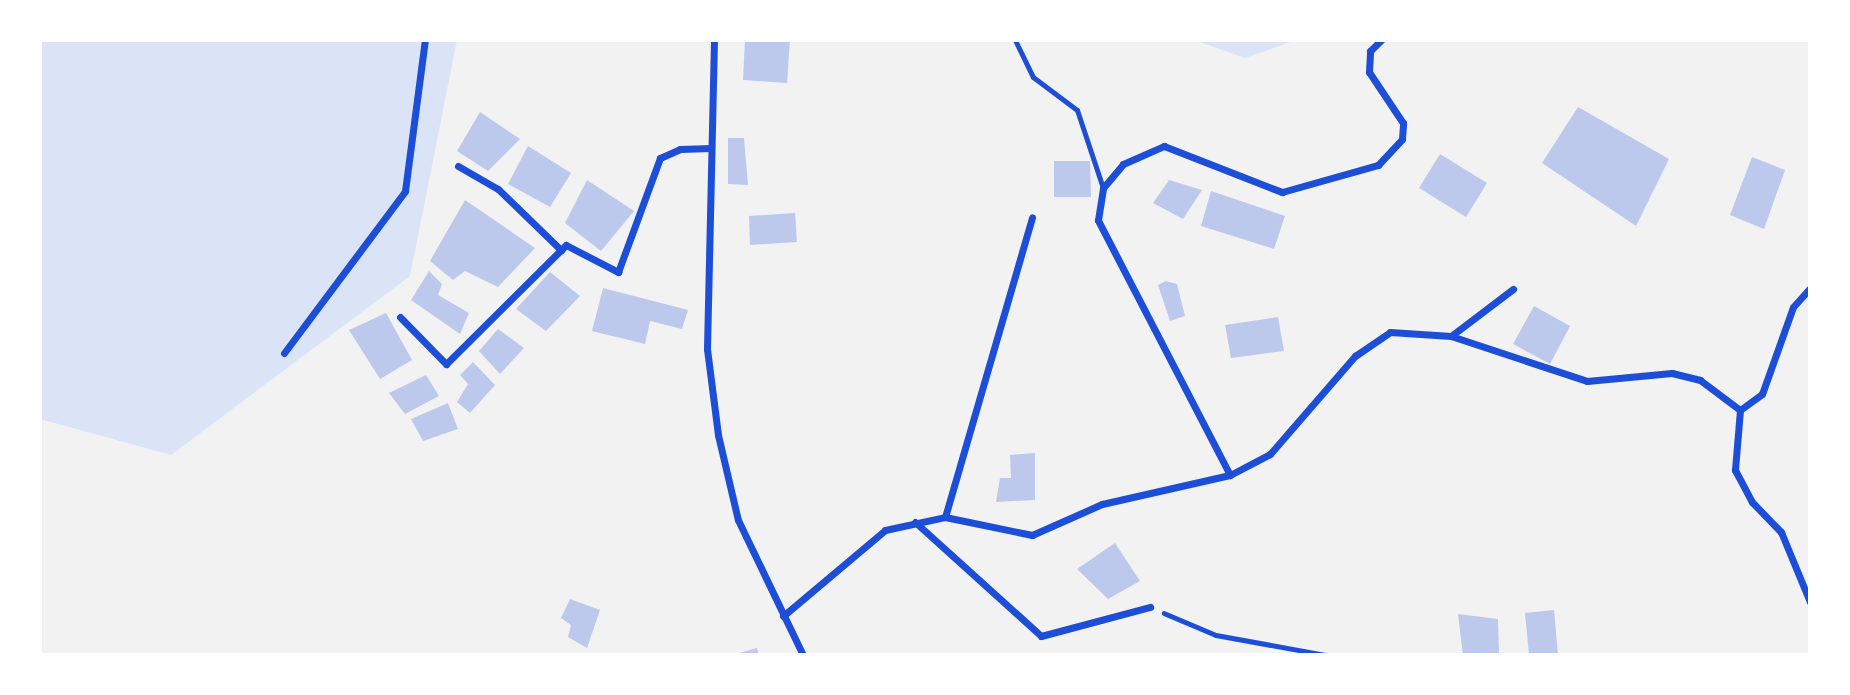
<!DOCTYPE html>
<html>
<head>
<meta charset="utf-8">
<style>
	body { margin:0 }
	#map { position:relative; width:1850px; height:695px; overflow:hidden; background:#f2f2f2; font-family:"Noto Sans",sans-serif }
	div>[style] { position:absolute }
	.green>* { inset:0; background:#dbe4f7 }
	.building>* { inset:0; background:#bdc9ec }
	.path>* { height:4.5px; margin:-2.25px; padding:0 2.25px; transform-origin:2.25px; border-radius:2.25px; background:#1d4ed8 }
	.service>* { height:5px; margin:-2.5px; padding:0 2.5px; transform-origin:2.5px; border-radius:2.5px; background:#1d4ed8 }
	.minor>* { height:7px; margin:-3.5px; padding:0 3.5px; transform-origin:3.5px; border-radius:3.5px; background:#1d4ed8 }
	span { translate:-50% -50%; white-space:nowrap; text-align:center; line-height:1.15; -webkit-text-stroke:5px #fff; paint-order:stroke }
	.frame { position:absolute; inset:0; border:42px solid #fff; pointer-events:none }
</style>
</head>
<body>
<div id="map">
	<div class="green">
		<div style="clip-path:polygon(40px 40px,457px 40px,410px 276px,171px 455px,40px 419px)"></div>
		<div style="clip-path:polygon(1194px 40px,1296px 40px,1245px 58px)"></div>
	</div>
	<div class="building">
		<div style="clip-path:polygon(745px 40px,790px 40px,787px 83px,743px 80px)"></div>
		<div style="clip-path:polygon(1578px 107px,1669px 159px,1636px 226px,1542px 163px)"></div>
		<div style="clip-path:polygon(480px 112px,520px 139px,488px 171px,457px 151px)"></div>
		<div style="clip-path:polygon(728px 138px,744px 138px,748px 185px,728px 184px)"></div>
		<div style="clip-path:polygon(528px 146px,571px 173px,550px 207px,508px 184px)"></div>
		<div style="clip-path:polygon(1440px 154px,1487px 183px,1466px 217px,1419px 188px)"></div>
		<div style="clip-path:polygon(1752px 157px,1785px 170px,1764px 229px,1730px 215px)"></div>
		<div style="clip-path:polygon(1054px 161px,1090px 161px,1091px 197px,1054px 197px)"></div>
		<div style="clip-path:polygon(587px 180px,634px 211px,601px 251px,565px 223px)"></div>
		<div style="clip-path:polygon(1169px 180px,1202px 190px,1183px 219px,1153px 203px)"></div>
		<div style="clip-path:polygon(1211px 191px,1285px 216px,1274px 249px,1201px 226px)"></div>
		<div style="clip-path:polygon(465px 200px,535px 248px,498px 287px,465px 271px,453px 280px,430px 261px)"></div>
		<div style="clip-path:polygon(795px 213px,797px 242px,750px 245px,749px 216px)"></div>
		<div style="clip-path:polygon(429px 271px,442px 284px,438px 295px,469px 313px,460px 334px,411px 300px)"></div>
		<div style="clip-path:polygon(550px 272px,580px 296px,546px 331px,516px 309px)"></div>
		<div style="clip-path:polygon(1166px 281px,1177px 284px,1185px 316px,1170px 321px,1158px 285px)"></div>
		<div style="clip-path:polygon(603px 288px,688px 310px,682px 329px,650px 321px,645px 344px,592px 331px)"></div>
		<div style="clip-path:polygon(1534px 306px,1570px 326px,1550px 364px,1513px 344px)"></div>
		<div style="clip-path:polygon(386px 313px,412px 360px,380px 379px,349px 330px)"></div>
		<div style="clip-path:polygon(1278px 317px,1284px 351px,1231px 358px,1225px 325px)"></div>
		<div style="clip-path:polygon(498px 329px,524px 348px,500px 374px,479px 351px)"></div>
		<div style="clip-path:polygon(473px 362px,495px 385px,470px 413px,457px 402px,468px 384px,460px 375px)"></div>
		<div style="clip-path:polygon(426px 375px,439px 396px,405px 414px,389px 393px)"></div>
		<div style="clip-path:polygon(448px 403px,458px 429px,423px 441px,411px 419px)"></div>
		<div style="clip-path:polygon(1035px 453px,1035px 500px,996px 502px,1000px 478px,1011px 478px,1010px 455px)"></div>
		<div style="clip-path:polygon(1115px 543px,1140px 581px,1108px 599px,1077px 569px)"></div>
		<div style="clip-path:polygon(570px 599px,600px 610px,587px 648px,568px 637px,571px 625px,561px 618px)"></div>
		<div style="clip-path:polygon(1554px 610px,1558px 655px,1529px 655px,1525px 613px)"></div>
		<div style="clip-path:polygon(1458px 614px,1498px 619px,1499px 655px,1463px 655px)"></div>
		<div style="clip-path:polygon(757px 648px,759px 655px,736px 655px,736px 654px)"></div>
	</div>
	<div class="path">
		<div style="left:1164px;top:613px;width:56px;rotate:22.9deg"></div>
		<div style="left:1216px;top:635px;width:112px;rotate:10.3deg"></div>
	</div>
	<div class="service">
		<div style="left:1015px;top:40px;width:41px;rotate:64.1deg"></div>
		<div style="left:1033px;top:77px;width:55px;rotate:36.9deg"></div>
		<div style="left:1077px;top:110px;width:82px;rotate:71.6deg"></div>
	</div>
	<div class="minor">
		<div style="left:714px;top:40px;width:309px;rotate:91.3deg"></div>
		<div style="left:707px;top:349px;width:87px;rotate:82.7deg"></div>
		<div style="left:718px;top:435px;width:87px;rotate:76.8deg"></div>
		<div style="left:738px;top:520px;width:150px;rotate:64.3deg"></div>
		<div style="left:458px;top:166px;width:46px;rotate:29.9deg"></div>
		<div style="left:498px;top:189px;width:88px;rotate:44.1deg"></div>
		<div style="left:400px;top:317px;width:66px;rotate:45.6deg"></div>
		<div style="left:446px;top:364px;width:169px;rotate:-44.8deg"></div>
		<div style="left:566px;top:245px;width:59px;rotate:27.4deg"></div>
		<div style="left:618px;top:272px;width:121px;rotate:-69.8deg"></div>
		<div style="left:660px;top:158px;width:22px;rotate:-24deg"></div>
		<div style="left:680px;top:149px;width:31px;rotate:-2deg"></div>
		<div style="left:1451px;top:336px;width:143px;rotate:18.3deg"></div>
		<div style="left:1587px;top:381px;width:85px;rotate:-5.4deg"></div>
		<div style="left:1672px;top:373px;width:29px;rotate:14deg"></div>
		<div style="left:1700px;top:380px;width:50px;rotate:36.9deg"></div>
		<div style="left:1740px;top:410px;width:27px;rotate:-36deg"></div>
		<div style="left:1762px;top:394px;width:92px;rotate:-70.4deg"></div>
		<div style="left:1793px;top:307px;width:25px;rotate:-48deg"></div>
		<div style="left:284px;top:353px;width:202px;rotate:-53.2deg"></div>
		<div style="left:405px;top:191px;width:152px;rotate:-82.5deg"></div>
		<div style="left:1740px;top:410px;width:60px;rotate:94.8deg"></div>
		<div style="left:1735px;top:470px;width:36px;rotate:62deg"></div>
		<div style="left:1752px;top:502px;width:42px;rotate:46deg"></div>
		<div style="left:1781px;top:532px;width:76px;rotate:67.5deg"></div>
		<div style="left:1230px;top:475px;width:45px;rotate:-27.7deg"></div>
		<div style="left:1270px;top:454px;width:130px;rotate:-49.1deg"></div>
		<div style="left:1355px;top:356px;width:42px;rotate:-34.4deg"></div>
		<div style="left:1390px;top:332px;width:61px;rotate:3.8deg"></div>
		<div style="left:1451px;top:336px;width:78px;rotate:-37.2deg"></div>
		<div style="left:945px;top:517px;width:89px;rotate:11.7deg"></div>
		<div style="left:1032px;top:535px;width:77px;rotate:-23.9deg"></div>
		<div style="left:1102px;top:504px;width:131px;rotate:-12.8deg"></div>
		<div style="left:1230px;top:475px;width:287px;rotate:-117.4deg"></div>
		<div style="left:1098px;top:220px;width:32px;rotate:-81deg"></div>
		<div style="left:1103px;top:188px;width:31px;rotate:-50deg"></div>
		<div style="left:1123px;top:164px;width:45px;rotate:-23.7deg"></div>
		<div style="left:1164px;top:146px;width:127px;rotate:21.3deg"></div>
		<div style="left:1282px;top:192px;width:100px;rotate:-15.7deg"></div>
		<div style="left:1378px;top:165px;width:35px;rotate:-47deg"></div>
		<div style="left:1402px;top:139px;width:16px;rotate:-86deg"></div>
		<div style="left:1403px;top:123px;width:61px;rotate:-123.7deg"></div>
		<div style="left:1369px;top:72px;width:21px;rotate:-87deg"></div>
		<div style="left:1370px;top:51px;width:16px;rotate:-45deg"></div>
		<div style="left:915px;top:522px;width:170px;rotate:42.1deg"></div>
		<div style="left:1041px;top:636px;width:113px;rotate:-14.9deg"></div>
		<div style="left:783px;top:616px;width:133px;rotate:-40.1deg"></div>
		<div style="left:885px;top:530px;width:61px;rotate:-12.2deg"></div>
		<div style="left:945px;top:517px;width:312px;rotate:-73.8deg"></div>
	</div>
	<div class="frame"></div>
</div>
</body>
</html>
